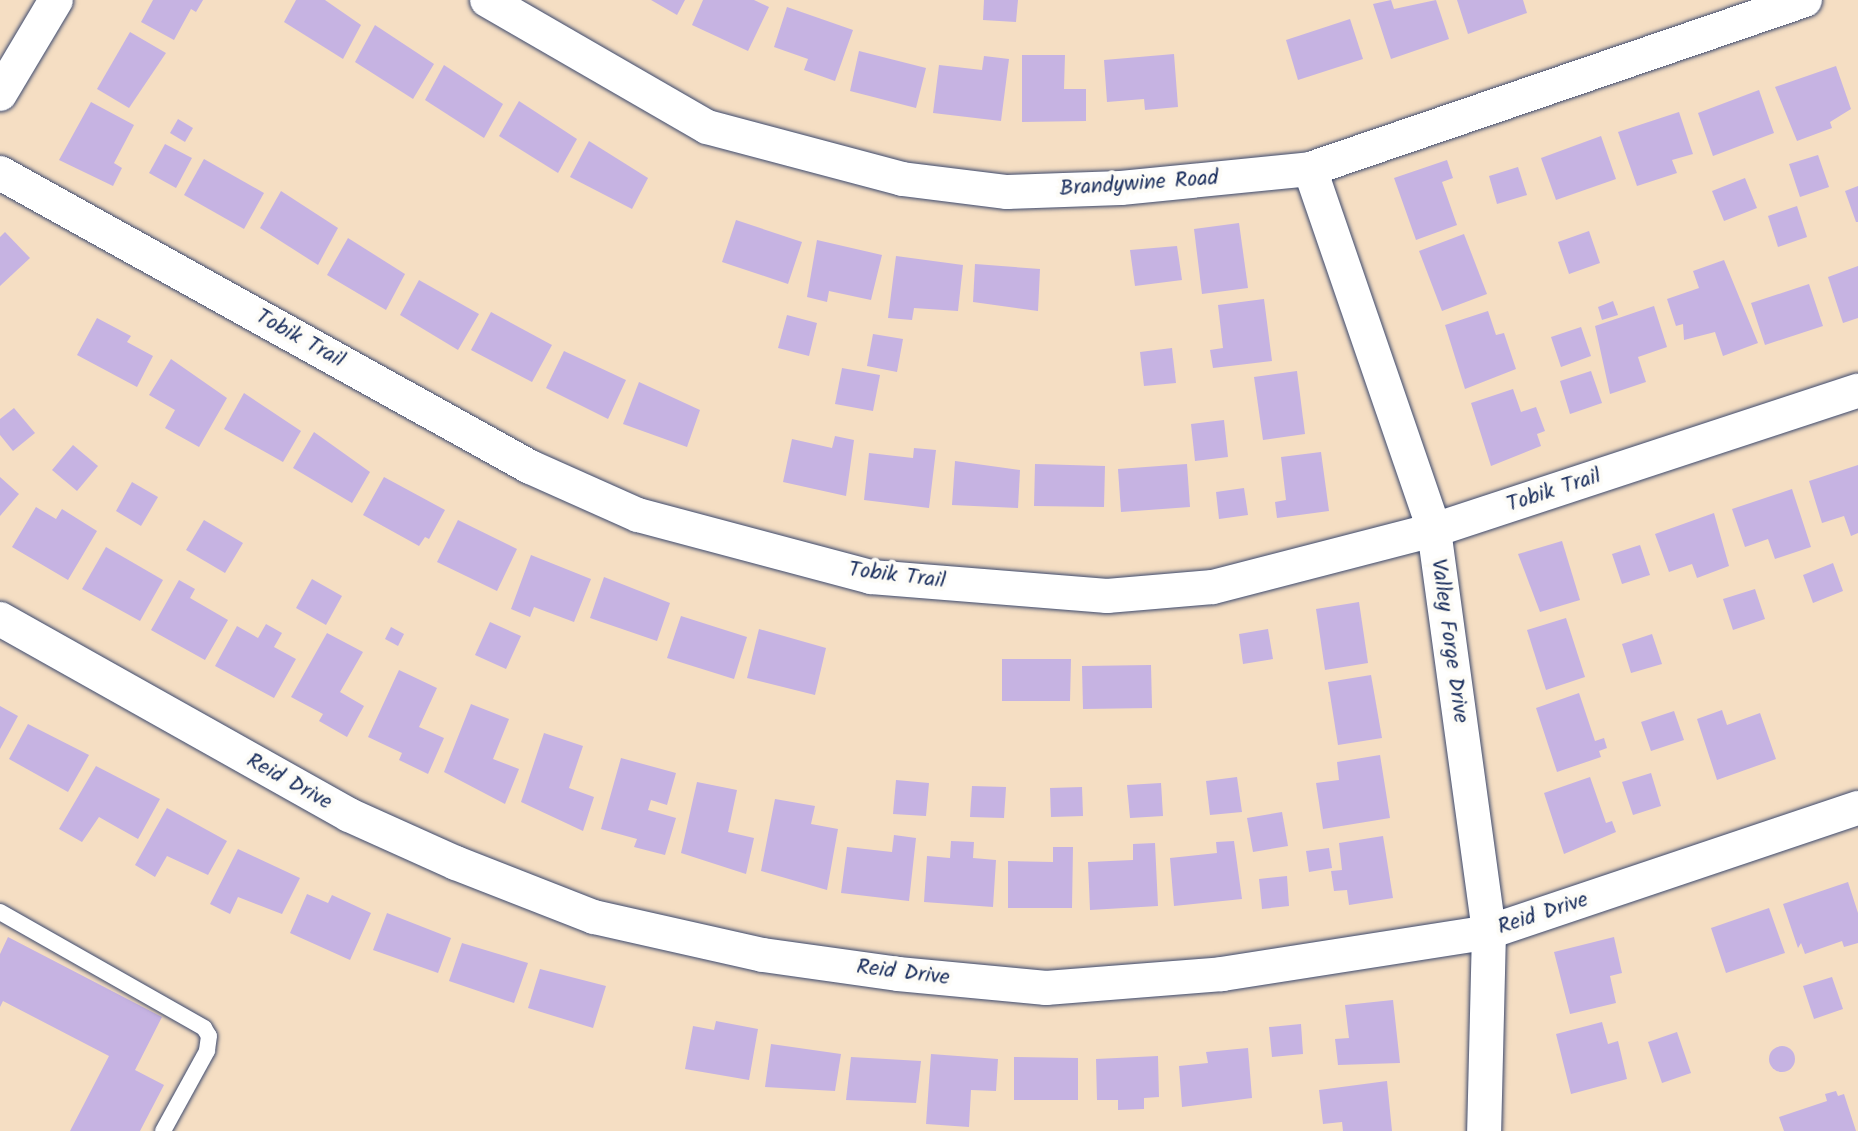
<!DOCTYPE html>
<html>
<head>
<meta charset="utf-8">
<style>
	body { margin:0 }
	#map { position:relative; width:1858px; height:1131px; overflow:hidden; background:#f5dec3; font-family:Kalam,sans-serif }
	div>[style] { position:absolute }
	.building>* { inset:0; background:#c6b3e2 }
	.round { border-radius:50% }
	.roads { filter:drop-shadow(0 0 2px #3c496d) drop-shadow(0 0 2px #3c496d) }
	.service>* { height:16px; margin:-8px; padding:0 8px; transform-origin:8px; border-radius:8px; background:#fff }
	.minor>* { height:34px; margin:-17px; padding:0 17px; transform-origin:17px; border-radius:17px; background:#fff }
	span { translate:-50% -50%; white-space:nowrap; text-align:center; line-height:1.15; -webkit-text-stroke:8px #fdfcf7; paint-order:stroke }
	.street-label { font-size:22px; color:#1b2f5e }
</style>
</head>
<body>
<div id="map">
	<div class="building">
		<div style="clip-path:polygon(153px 0,203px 0,196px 12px,191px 9px,174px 40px,141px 22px)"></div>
		<div style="clip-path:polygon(296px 0,325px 0,361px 25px,343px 59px,284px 22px)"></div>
		<div style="clip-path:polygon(651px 0,685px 0,677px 15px)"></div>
		<div style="clip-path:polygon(703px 0,754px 0,769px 7px,748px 51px,692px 25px)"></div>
		<div style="clip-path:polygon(984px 0,1018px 0,1016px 22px,983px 20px)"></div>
		<div style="clip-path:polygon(1391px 0,1394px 9px,1436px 0,1449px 39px,1391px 59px,1373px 4px)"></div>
		<div style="clip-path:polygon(1457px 0,1523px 0,1527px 13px,1468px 34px)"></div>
		<div style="clip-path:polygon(787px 7px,853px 30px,835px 81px,804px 70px,808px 59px,774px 47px)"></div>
		<div style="clip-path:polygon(1350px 19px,1363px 59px,1298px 80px,1286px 40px)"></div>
		<div style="clip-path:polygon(375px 25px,434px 64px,413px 99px,355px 62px)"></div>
		<div style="clip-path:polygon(130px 32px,166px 53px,129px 108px,97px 89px)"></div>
		<div style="clip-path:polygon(859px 51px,926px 68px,916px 108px,850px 91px)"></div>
		<div style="clip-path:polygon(1174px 54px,1178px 107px,1145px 110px,1144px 99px,1107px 102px,1104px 60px)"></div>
		<div style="clip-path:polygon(1022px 55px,1065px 55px,1064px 89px,1086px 89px,1086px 121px,1022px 122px)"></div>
		<div style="clip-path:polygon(984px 56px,1009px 59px,1001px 121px,933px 113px,939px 65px,982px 70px)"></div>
		<div style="clip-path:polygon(444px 65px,503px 104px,484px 138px,425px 100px)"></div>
		<div style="clip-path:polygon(1836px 66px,1851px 109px,1830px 122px,1832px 128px,1797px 141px,1775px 87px)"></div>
		<div style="clip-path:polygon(1759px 90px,1774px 133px,1713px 156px,1698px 113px)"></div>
		<div style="clip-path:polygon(519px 101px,577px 139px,558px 173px,499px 136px)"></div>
		<div style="clip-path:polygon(91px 102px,134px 125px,114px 163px,122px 168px,113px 186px,59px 160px)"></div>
		<div style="clip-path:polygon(1679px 112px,1693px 154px,1672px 160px,1677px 173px,1637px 186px,1618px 132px)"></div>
		<div style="clip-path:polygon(178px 119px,193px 128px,185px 142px,170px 133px)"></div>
		<div style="clip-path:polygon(1601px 136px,1616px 179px,1556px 200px,1541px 158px)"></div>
		<div style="clip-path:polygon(589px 141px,648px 178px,632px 209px,570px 177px)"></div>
		<div style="clip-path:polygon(165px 144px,192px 158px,176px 188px,149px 173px)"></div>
		<div style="clip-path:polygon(1818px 155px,1829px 187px,1800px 197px,1789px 164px)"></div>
		<div style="clip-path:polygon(204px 159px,264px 193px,244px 229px,184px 195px)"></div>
		<div style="clip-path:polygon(1447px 160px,1453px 178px,1442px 182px,1457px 225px,1416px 240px,1394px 178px)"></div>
		<div style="clip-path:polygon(1518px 167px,1527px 195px,1497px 204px,1489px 176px)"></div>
		<div style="clip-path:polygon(1745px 178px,1757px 208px,1724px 221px,1712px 191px)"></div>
		<div style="clip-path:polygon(1858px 186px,1858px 222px,1856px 222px,1845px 191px)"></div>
		<div style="clip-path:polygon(281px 191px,338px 228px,318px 265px,260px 228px)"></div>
		<div style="clip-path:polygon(1797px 206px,1807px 237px,1778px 247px,1768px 216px)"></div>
		<div style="clip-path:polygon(736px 220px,802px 242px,788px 284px,722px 262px)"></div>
		<div style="clip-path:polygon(1239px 223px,1248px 288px,1202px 294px,1194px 229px)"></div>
		<div style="clip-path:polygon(1589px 231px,1600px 263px,1569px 274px,1558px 242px)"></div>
		<div style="clip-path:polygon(5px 232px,30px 258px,0 286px,0 237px)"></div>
		<div style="clip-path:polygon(1464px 234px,1487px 294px,1442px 311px,1419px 251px)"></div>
		<div style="clip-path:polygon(348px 238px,405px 274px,386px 310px,327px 275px)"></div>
		<div style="clip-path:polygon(817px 240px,882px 255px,871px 300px,829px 291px,827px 302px,807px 297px)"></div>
		<div style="clip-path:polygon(1177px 246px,1182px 280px,1135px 286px,1130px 250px)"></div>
		<div style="clip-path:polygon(896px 256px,963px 265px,958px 311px,914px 308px,912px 320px,888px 318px)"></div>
		<div style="clip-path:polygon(1724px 260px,1758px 343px,1723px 356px,1715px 332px,1684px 340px,1683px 324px,1676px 326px,1667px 299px,1699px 288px,1693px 271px)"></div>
		<div style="clip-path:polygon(975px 264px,1040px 269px,1038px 311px,973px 302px)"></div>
		<div style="clip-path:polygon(1858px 266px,1858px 318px,1843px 323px,1828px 277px)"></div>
		<div style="clip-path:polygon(419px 280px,479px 314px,458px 350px,400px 315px)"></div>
		<div style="clip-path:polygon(1809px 284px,1823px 326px,1765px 345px,1751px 303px)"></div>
		<div style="clip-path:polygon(1264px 299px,1272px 361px,1213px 368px,1210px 350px,1223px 348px,1218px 305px)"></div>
		<div style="clip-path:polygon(1613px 301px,1618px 315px,1602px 320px,1598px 307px)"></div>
		<div style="clip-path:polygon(1654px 306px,1667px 347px,1638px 357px,1646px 382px,1610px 394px,1595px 326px)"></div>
		<div style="clip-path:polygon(1488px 311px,1496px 335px,1504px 333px,1516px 369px,1465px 389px,1445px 325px)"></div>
		<div style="clip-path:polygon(491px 312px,552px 345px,532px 382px,471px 350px)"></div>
		<div style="clip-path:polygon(787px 315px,817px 323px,809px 356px,778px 348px)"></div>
		<div style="clip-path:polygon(97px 318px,131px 336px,127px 342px,153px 356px,137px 387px,77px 355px)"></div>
		<div style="clip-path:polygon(1581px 327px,1591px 356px,1561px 367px,1551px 337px)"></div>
		<div style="clip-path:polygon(873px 334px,903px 339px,897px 372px,867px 366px)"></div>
		<div style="clip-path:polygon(1172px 348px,1176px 383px,1144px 386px,1140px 352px)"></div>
		<div style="clip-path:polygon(564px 351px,626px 380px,608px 419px,546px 388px)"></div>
		<div style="clip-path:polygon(171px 359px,227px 398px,199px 447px,165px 428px,175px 410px,149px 395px)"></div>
		<div style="clip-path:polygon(842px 368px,880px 375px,873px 411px,835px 404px)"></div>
		<div style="clip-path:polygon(1297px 371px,1305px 434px,1263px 440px,1254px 377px)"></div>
		<div style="clip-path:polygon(1591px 371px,1602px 403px,1570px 414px,1560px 381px)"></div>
		<div style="clip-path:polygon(639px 382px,700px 410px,687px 447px,623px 424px)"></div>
		<div style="clip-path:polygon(1513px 389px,1521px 412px,1536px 407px,1545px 431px,1537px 434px,1541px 446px,1491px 466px,1471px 403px)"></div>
		<div style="clip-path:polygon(244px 393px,301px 431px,283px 462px,224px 429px)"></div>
		<div style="clip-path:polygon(14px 408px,35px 433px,13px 451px,0 435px,0 419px)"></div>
		<div style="clip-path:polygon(1224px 420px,1228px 457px,1195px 461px,1191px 424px)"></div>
		<div style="clip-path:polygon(314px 432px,370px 472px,352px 503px,293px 468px)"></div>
		<div style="clip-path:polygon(835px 436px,854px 440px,846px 496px,783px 482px,792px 439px,832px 448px)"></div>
		<div style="clip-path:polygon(73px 445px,98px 466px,77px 491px,52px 470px)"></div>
		<div style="clip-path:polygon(914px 448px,936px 450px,929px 508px,864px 500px,869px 453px,913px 458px)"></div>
		<div style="clip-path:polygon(1321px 452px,1329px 511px,1277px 518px,1275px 502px,1286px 500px,1281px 457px)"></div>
		<div style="clip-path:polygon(955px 461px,1020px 470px,1018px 508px,952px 505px)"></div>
		<div style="clip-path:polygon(1035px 464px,1105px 466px,1104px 507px,1034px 506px)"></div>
		<div style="clip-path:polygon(1187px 464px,1190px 507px,1121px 512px,1118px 469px)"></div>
		<div style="clip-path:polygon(1858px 465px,1858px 533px,1851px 536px,1844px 516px,1822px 523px,1809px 481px)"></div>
		<div style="clip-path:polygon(0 477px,19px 494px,0 516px)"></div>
		<div style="clip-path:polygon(384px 477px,445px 510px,429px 539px,425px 537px,419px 546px,363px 515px)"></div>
		<div style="clip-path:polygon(132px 482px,158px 497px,141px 526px,116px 511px)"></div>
		<div style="clip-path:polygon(1244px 488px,1248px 515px,1219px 519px,1216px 492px)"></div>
		<div style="clip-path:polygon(1792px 489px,1811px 547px,1775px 559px,1768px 539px,1745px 547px,1732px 509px)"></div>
		<div style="clip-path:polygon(36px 507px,56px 519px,62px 509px,97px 531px,68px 580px,12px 547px)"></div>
		<div style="clip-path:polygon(1714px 513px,1729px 566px,1697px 578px,1692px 564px,1669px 572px,1655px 534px)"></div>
		<div style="clip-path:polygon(204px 520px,243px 543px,225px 573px,186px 550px)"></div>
		<div style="clip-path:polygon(458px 520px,517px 549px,497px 591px,437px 562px)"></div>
		<div style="clip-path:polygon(1562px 541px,1580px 600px,1540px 612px,1518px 554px)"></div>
		<div style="clip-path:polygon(1640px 545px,1650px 575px,1622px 584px,1612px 554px)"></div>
		<div style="clip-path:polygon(106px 547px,163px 580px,140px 621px,82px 589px)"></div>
		<div style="clip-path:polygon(531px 555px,591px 579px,574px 622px,534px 607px,530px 617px,511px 609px)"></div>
		<div style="clip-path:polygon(1833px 563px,1843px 591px,1813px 603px,1803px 575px)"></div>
		<div style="clip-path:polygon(604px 577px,670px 603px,657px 641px,590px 618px)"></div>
		<div style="clip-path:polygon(312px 579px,342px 596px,326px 625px,296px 608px)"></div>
		<div style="clip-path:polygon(179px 580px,195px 589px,190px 598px,228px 620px,205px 660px,151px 630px)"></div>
		<div style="clip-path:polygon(1755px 589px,1765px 619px,1733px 630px,1723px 599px)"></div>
		<div style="clip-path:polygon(1359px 602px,1368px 663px,1325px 670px,1316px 609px)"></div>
		<div style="clip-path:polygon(681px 616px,747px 637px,734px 679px,667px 658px)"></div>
		<div style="clip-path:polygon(1566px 618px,1585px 677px,1546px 690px,1527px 630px)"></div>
		<div style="clip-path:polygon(490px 622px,521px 636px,506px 669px,475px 655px)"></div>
		<div style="clip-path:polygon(266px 624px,282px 633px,274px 647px,296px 659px,274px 698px,215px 666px,237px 626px,258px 638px)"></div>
		<div style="clip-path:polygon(391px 627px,404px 634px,398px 646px,385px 639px)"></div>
		<div style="clip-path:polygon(759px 629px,826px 648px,815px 695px,747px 678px)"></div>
		<div style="clip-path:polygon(1268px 629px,1273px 659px,1243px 664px,1239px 634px)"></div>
		<div style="clip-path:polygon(327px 633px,363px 652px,340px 692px,364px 706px,347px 737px,319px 721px,323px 714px,291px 697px)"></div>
		<div style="clip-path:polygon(1652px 634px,1662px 664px,1631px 673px,1622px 644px)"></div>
		<div style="clip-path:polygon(1002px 659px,1071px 659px,1070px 701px,1002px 701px)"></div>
		<div style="clip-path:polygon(1151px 665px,1152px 708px,1083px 709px,1082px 666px)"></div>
		<div style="clip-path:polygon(399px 670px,437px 688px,419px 727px,444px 738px,428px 774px,399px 760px,402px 753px,368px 737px)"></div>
		<div style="clip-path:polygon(1371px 675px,1382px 738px,1338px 745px,1328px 682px)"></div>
		<div style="clip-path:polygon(1579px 693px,1595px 741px,1604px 738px,1607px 748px,1599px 751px,1601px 757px,1557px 772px,1536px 708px)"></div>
		<div style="clip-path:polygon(471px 704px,509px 719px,493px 759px,519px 769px,505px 804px,444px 772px)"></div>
		<div style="clip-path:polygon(0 706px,18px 716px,0 749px)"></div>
		<div style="clip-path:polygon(1722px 710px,1727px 725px,1760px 713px,1776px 759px,1717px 780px,1697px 719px)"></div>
		<div style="clip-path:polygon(1674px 711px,1684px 740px,1651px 751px,1641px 722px)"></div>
		<div style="clip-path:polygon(28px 724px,89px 755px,68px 792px,9px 759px)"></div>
		<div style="clip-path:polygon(544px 733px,583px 746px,569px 788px,594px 797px,583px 831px,521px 802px)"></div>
		<div style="clip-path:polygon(1380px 755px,1390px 818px,1323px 829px,1316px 783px,1339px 780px,1337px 762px)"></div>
		<div style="clip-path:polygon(621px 758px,676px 773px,667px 805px,651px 800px,648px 810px,676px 818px,665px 855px,634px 847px,637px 839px,601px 829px)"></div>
		<div style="clip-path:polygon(96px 766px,160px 799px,138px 839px,99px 817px,82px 842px,59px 829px)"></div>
		<div style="clip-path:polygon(1651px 773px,1661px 806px,1633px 815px,1622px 782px)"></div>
		<div style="clip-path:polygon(1237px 777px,1242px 812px,1210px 815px,1206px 781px)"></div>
		<div style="clip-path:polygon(1590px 777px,1606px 823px,1612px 821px,1616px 832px,1564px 854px,1544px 793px)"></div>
		<div style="clip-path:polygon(896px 780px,929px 783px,926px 816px,893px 814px)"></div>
		<div style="clip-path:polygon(697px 782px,737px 790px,728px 832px,754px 838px,746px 874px,681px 853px)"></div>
		<div style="clip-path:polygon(1161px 783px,1163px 816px,1130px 818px,1127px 785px)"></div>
		<div style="clip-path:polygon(972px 786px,1006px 787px,1004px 818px,970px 817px)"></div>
		<div style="clip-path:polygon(1082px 787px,1083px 816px,1051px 817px,1050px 788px)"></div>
		<div style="clip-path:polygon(775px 799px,815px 806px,811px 824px,838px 829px,827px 890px,761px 871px)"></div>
		<div style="clip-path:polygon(167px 808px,227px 841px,208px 875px,167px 856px,155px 877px,135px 865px)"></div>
		<div style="clip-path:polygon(1282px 812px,1288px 846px,1253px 852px,1247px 818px)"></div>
		<div style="clip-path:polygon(894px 835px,916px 838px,909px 901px,841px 893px,847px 847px,892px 852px)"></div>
		<div style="clip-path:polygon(1383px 836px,1393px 898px,1349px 905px,1347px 890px,1334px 891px,1331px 871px,1342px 870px,1339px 843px)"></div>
		<div style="clip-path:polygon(951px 841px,974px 842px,973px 858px,996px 860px,993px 907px,924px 902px,927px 856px,950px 858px)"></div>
		<div style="clip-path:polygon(1234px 841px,1242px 899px,1174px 906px,1170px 858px,1217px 853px,1216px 842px)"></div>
		<div style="clip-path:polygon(1155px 843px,1158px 906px,1090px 910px,1088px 862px,1133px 860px,1133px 844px)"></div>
		<div style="clip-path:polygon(1053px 847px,1073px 847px,1072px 908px,1008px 908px,1008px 861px,1053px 862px)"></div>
		<div style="clip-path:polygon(1329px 848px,1332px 868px,1309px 872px,1306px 851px)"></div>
		<div style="clip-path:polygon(238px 849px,300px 878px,282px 914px,238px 897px,230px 914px,210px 904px)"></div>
		<div style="clip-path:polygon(1287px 876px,1289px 906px,1262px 909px,1259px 879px)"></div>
		<div style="clip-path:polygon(1848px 882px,1858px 913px,1858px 943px,1844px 947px,1842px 941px,1805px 954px,1801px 943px,1798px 948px,1783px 904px)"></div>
		<div style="clip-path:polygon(307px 894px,328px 903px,332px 895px,371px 913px,350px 960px,290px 933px)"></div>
		<div style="clip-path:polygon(1769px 908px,1785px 953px,1726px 973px,1711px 928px)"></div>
		<div style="clip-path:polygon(387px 913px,451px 938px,438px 973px,373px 950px)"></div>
		<div style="clip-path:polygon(8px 937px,162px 1017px,135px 1070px,164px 1085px,140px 1131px,70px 1131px,109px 1056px,3px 1001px,0 1007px,0 954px)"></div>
		<div style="clip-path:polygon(1614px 937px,1622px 973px,1610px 976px,1616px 1003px,1570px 1014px,1554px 952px)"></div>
		<div style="clip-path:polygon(462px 943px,528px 963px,514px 1003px,449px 981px)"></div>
		<div style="clip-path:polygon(540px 969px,606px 986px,593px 1028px,528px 1008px)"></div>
		<div style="clip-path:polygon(1832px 977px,1843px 1009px,1814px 1019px,1803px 986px)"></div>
		<div style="clip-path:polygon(1393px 1000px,1400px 1063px,1338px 1065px,1335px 1039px,1349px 1038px,1345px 1005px)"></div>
		<div style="clip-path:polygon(716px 1021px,758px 1029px,749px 1080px,685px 1069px,693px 1026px,714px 1030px)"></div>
		<div style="clip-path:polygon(1602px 1022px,1608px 1044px,1618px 1041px,1627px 1079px,1571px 1094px,1556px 1034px)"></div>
		<div style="clip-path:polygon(1301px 1024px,1303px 1054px,1272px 1057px,1269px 1027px)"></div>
		<div style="clip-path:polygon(1677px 1032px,1691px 1073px,1662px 1083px,1648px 1042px)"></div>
		<div style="clip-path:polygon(771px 1044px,841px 1054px,835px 1091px,765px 1087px)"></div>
		<div class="round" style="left:1769px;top:1046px;width:26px;height:26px"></div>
		<div style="clip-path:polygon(1248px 1048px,1252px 1098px,1182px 1107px,1179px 1066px,1208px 1063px,1206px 1052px)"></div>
		<div style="clip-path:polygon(931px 1054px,998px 1059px,996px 1091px,971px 1090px,969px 1127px,926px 1124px)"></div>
		<div style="clip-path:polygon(1158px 1056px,1159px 1097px,1144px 1098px,1144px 1109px,1118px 1110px,1118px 1100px,1097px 1100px,1096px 1059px)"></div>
		<div style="clip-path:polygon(851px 1057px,921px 1061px,916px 1103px,846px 1100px)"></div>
		<div style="clip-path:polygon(1014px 1057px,1078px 1058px,1078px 1100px,1014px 1100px)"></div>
		<div style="clip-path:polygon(1387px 1081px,1392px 1131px,1343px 1131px,1342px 1122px,1323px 1124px,1319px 1090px)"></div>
		<div style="clip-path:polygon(1836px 1091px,1838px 1096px,1844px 1094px,1856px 1131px,1784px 1131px,1779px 1117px,1827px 1101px,1825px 1094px)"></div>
	</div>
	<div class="roads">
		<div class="service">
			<div style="left:0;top:912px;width:235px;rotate:29.6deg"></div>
			<div style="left:204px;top:1028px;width:9px;rotate:58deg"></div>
			<div style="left:209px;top:1036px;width:15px;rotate:98deg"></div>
			<div style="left:207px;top:1051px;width:91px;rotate:118.8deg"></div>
		</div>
		<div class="minor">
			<div style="left:487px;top:0;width:254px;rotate:30deg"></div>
			<div style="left:707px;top:127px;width:202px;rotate:14.9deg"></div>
			<div style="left:902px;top:179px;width:106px;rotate:7.1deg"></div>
			<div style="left:1007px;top:192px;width:114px;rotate:-2deg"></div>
			<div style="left:1121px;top:188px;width:190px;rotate:-5.7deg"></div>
			<div style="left:1310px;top:169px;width:523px;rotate:-18.85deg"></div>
			<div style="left:0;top:94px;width:109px;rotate:-59.2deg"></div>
			<div style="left:1310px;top:169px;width:382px;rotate:71deg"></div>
			<div style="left:1434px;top:530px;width:406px;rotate:82.2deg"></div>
			<div style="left:1489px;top:932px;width:199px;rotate:91.4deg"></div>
			<div style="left:0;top:173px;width:606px;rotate:29.02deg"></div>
			<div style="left:530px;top:467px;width:118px;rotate:24deg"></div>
			<div style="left:638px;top:515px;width:241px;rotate:14.9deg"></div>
			<div style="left:871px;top:577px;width:237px;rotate:4.6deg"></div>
			<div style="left:1107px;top:596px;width:106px;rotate:-4.9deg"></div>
			<div style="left:1213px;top:587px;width:228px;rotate:-14.5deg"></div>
			<div style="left:1434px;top:530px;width:446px;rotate:-18.2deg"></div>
			<div style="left:0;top:619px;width:400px;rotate:29.3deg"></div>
			<div style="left:349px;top:815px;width:117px;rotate:24.2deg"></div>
			<div style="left:456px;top:863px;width:148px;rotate:21.4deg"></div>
			<div style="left:594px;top:917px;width:173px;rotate:12.7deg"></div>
			<div style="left:763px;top:955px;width:136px;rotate:8deg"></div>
			<div style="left:898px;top:974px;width:149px;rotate:5.4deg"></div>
			<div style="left:1046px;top:988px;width:177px;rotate:-4.5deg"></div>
			<div style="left:1222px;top:974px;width:270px;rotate:-8.9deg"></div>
			<div style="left:1489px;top:932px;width:389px;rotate:-18.6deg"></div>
		</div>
	</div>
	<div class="street-label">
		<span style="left:1139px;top:184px;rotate:-4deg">Brandywine Road</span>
		<span style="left:300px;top:339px;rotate:29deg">Tobik Trail</span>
		<span style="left:1554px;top:491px;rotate:-18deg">Tobik Trail</span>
		<span style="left:897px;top:576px;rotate:7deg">Tobik Trail</span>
		<span style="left:1449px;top:641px;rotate:82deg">Valley Forge Drive</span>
		<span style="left:289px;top:782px;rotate:29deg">Reid Drive</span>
		<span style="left:1543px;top:914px;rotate:-18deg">Reid Drive</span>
		<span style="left:903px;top:973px;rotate:7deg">Reid Drive</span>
	</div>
</div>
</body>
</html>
